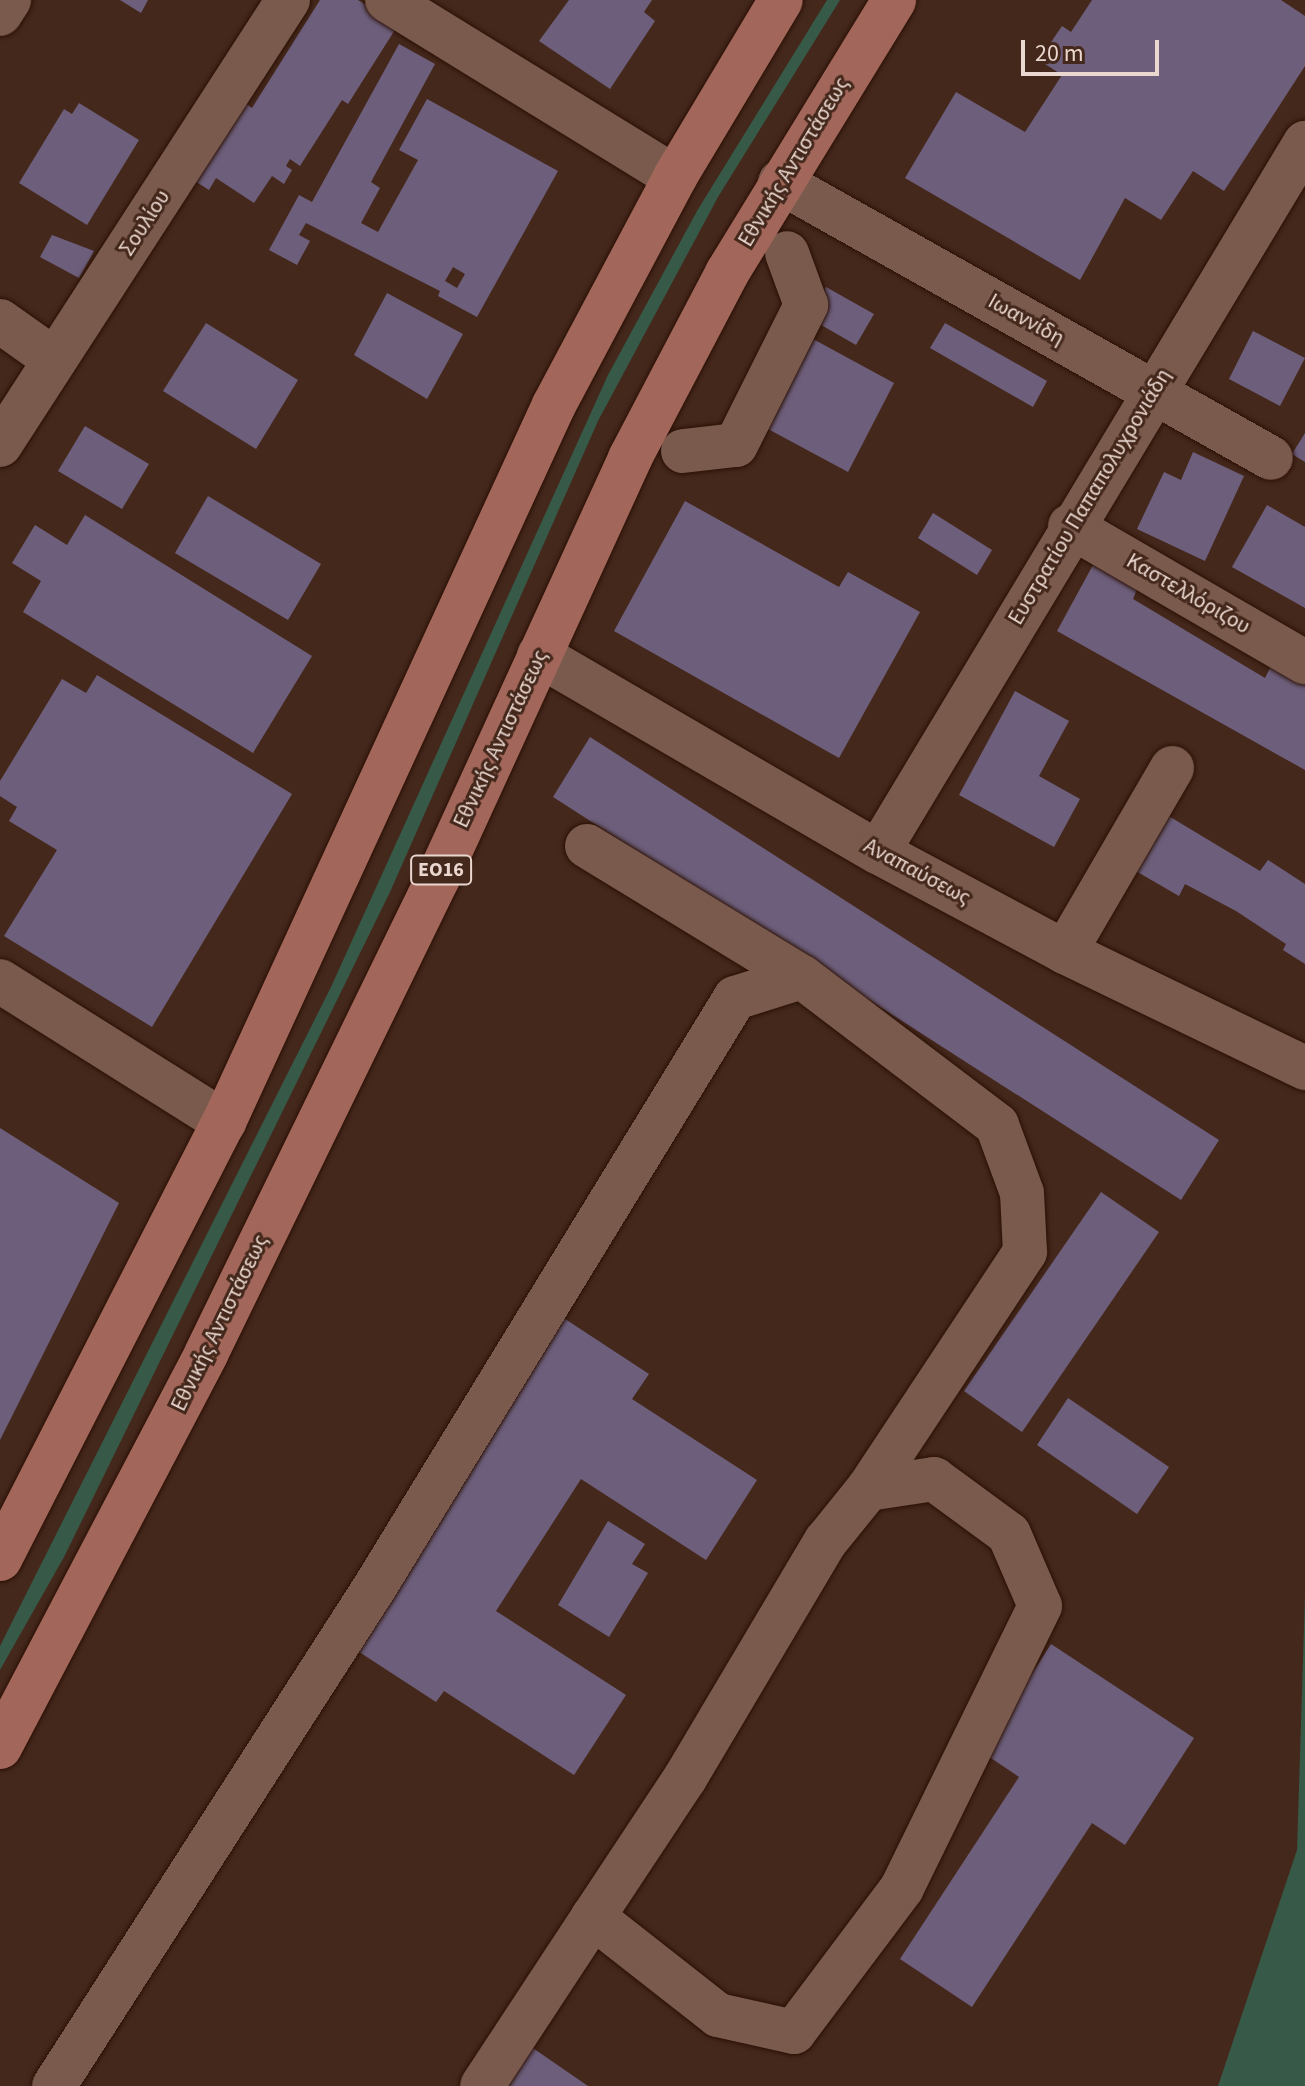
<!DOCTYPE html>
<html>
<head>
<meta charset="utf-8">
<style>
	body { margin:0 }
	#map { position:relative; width:1305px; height:2086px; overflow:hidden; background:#45281c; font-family:"Source Sans 3",sans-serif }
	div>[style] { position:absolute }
	.green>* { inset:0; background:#365948 }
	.building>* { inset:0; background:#6d5f7c }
	.roads { filter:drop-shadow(0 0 2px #2a1005) drop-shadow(0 0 2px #2a1005) }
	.minor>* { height:44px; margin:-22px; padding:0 22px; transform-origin:22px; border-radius:22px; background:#7a5a4c }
	.major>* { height:44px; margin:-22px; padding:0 22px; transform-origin:22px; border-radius:22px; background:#a2675a }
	span { translate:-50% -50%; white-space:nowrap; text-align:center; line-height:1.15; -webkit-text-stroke:6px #45281c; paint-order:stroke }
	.shield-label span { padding:2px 6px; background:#45281c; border:2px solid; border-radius:6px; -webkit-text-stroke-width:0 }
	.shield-label { font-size:20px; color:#ead7cf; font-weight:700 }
	.street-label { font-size:22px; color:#ead7cf }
	.scale { position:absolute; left:1021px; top:40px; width:138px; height:36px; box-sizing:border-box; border:4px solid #ead7cf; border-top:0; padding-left:10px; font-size:24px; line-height:28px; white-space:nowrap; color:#ead7cf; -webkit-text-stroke:6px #45281c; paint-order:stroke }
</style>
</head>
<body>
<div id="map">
	<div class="green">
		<div style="clip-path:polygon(827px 0,840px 0,718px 197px,598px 421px,390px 892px,64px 1557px,0 1670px,0 1646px,331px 987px,608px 375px,697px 211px)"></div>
		<div style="clip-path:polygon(1305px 1595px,1305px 2086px,1218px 2086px,1297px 1850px)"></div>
	</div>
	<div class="building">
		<div style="clip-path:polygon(120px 0,148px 0,141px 13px)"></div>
		<div style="clip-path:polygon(320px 0,358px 0,398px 25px,348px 104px,342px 100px,300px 166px,290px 159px,286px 166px,292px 170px,284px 184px,272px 176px,254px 203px,216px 178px,209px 190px,195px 181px,245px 103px,252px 108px)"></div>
		<div style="clip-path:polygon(569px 0,652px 0,644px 12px,655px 21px,610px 89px,539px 41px)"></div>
		<div style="clip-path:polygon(1092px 0,1281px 0,1305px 16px,1305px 66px,1224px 191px,1193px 171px,1161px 220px,1125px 198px,1080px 280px,905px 178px,956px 92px,1025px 132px,1062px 75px,1039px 60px,1062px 26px,1071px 32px)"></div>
		<div style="clip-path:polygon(evenodd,399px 44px,435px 64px,371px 182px,380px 188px,361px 223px,378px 232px,418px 160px,399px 150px,427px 99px,558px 171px,477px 317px,438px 296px,440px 291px,306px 223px,299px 235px,310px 241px,297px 265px,269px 250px,299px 195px,312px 202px,399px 44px,453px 267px,465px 274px,457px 288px,445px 281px,453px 267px)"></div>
		<div style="clip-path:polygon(79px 103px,139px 140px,87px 225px,19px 183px,64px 109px,72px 114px)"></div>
		<div style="clip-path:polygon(52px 235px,94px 251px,79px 278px,40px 257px)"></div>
		<div style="clip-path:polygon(826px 287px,874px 314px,856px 345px,809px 318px)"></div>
		<div style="clip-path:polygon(387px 293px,463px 334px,427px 399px,354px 355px)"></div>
		<div style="clip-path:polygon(778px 320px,894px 383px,848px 472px,731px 409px)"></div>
		<div style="clip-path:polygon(206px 323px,298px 380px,256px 449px,163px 391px)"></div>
		<div style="clip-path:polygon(945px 323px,1047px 381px,1033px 407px,930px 348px)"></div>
		<div style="clip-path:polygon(1253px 331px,1305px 358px,1280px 406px,1229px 379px)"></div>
		<div style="clip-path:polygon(85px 426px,149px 464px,122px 509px,58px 471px)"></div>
		<div style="clip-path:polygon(1305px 433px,1305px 462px,1292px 454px)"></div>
		<div style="clip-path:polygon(1193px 452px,1244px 476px,1205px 561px,1137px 529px,1164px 472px,1181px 480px)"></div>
		<div style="clip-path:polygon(208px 496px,321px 564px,288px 620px,175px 553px)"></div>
		<div style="clip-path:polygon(685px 501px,839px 587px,848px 572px,920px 612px,839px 758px,614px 631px)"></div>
		<div style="clip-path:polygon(1267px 505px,1305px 527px,1305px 608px,1232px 567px)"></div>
		<div style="clip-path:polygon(933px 513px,992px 550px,977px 575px,918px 538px)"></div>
		<div style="clip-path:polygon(85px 515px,312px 656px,253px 753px,23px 612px,41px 581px,12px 563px,35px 525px,67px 545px)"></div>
		<div style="clip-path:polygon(1093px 565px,1137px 589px,1133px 599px,1265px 678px,1272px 664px,1305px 683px,1305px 770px,1057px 631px)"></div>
		<div style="clip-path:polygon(97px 675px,292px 794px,152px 1027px,4px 936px,57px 850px,9px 821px,17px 807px,0 796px,0 781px,62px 679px,86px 693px)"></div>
		<div style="clip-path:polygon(1015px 691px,1069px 721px,1039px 776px,1080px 799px,1054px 847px,959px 795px)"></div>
		<div style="clip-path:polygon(590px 737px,1219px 1140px,1181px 1200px,553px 797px)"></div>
		<div style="clip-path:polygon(1167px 815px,1260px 871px,1268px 860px,1305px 884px,1305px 964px,1283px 950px,1286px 944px,1236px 911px,1185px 884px,1179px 896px,1134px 870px)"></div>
		<div style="clip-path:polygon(0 1128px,119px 1203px,0 1440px)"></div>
		<div style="clip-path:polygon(1101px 1192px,1159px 1232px,1022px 1432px,964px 1391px)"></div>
		<div style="clip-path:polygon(559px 1315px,649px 1374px,632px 1399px,757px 1480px,706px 1560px,581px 1479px,496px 1611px,626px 1695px,574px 1775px,444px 1691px,436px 1702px,347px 1644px)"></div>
		<div style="clip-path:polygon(1068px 1398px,1169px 1467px,1137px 1514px,1037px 1445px)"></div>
		<div style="clip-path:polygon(608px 1521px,645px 1544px,632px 1564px,648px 1573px,609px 1637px,558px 1605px)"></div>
		<div style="clip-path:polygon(1051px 1644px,1194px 1738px,1125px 1845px,1092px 1823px,972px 2007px,900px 1959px,1019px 1777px,982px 1752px)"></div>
		<div style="clip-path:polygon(524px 2042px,588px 2086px,494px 2086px)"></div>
	</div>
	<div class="roads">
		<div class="minor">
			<div style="left:387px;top:0;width:338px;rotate:31.6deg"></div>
			<div style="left:0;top:14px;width:17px;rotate:-57deg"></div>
			<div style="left:780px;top:182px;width:563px;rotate:29.34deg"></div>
			<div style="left:0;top:321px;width:67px;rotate:35.3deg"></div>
			<div style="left:0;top:445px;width:530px;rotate:-57.09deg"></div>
			<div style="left:683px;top:451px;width:53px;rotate:-6.5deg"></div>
			<div style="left:736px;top:445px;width:157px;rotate:-63.4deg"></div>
			<div style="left:806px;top:305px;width:55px;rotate:-110.1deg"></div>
			<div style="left:1070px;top:526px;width:272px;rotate:30.1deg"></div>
			<div style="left:539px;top:655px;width:392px;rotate:30.2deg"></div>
			<div style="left:878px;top:852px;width:212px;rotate:28.1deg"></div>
			<div style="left:1065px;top:952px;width:267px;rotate:25.8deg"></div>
			<div style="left:587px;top:846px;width:252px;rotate:31.4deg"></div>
			<div style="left:878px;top:852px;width:828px;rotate:-58.94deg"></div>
			<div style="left:1065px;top:952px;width:213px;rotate:-59.8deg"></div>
			<div style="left:0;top:981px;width:265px;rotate:32.2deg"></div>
			<div style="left:54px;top:2086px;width:596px;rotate:-57.27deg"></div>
			<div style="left:376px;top:1585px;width:688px;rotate:-58.55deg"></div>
			<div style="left:735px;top:998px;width:70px;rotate:-17.4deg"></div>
			<div style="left:802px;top:977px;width:245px;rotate:37.2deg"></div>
			<div style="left:997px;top:1125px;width:72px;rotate:69.8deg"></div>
			<div style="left:1022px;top:1193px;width:59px;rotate:87.1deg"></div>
			<div style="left:1025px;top:1252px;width:284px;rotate:123.5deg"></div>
			<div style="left:482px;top:2086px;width:202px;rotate:-56.7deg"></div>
			<div style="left:593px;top:1917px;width:167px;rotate:-56.5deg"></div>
			<div style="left:685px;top:1778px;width:276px;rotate:-59.3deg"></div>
			<div style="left:826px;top:1541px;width:67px;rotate:-51.1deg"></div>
			<div style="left:868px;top:1489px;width:67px;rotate:-8.6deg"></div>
			<div style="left:934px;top:1479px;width:93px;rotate:36.3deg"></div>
			<div style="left:1009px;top:1534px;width:78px;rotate:66.7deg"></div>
			<div style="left:1040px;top:1606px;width:314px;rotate:116.1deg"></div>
			<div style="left:902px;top:1888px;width:180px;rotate:126.9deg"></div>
			<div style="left:794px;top:2032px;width:78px;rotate:-167.4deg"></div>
			<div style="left:718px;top:2015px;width:159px;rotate:-141.9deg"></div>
		</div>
		<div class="major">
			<div style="left:0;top:1559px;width:491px;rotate:-62.9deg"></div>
			<div style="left:224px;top:1122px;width:789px;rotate:-65.29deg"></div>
			<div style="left:554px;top:405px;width:258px;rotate:-62deg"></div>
			<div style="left:675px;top:177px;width:206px;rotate:-59.1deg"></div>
			<div style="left:0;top:1747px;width:444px;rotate:-62.3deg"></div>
			<div style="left:206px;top:1354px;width:530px;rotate:-64.02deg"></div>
			<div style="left:438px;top:878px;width:462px;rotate:-65.4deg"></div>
			<div style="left:630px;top:458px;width:209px;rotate:-62.3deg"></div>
			<div style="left:727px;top:273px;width:320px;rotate:-58.5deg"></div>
		</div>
	</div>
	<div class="shield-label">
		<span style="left:441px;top:870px">ΕΟ16</span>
	</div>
	<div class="street-label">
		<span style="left:794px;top:162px;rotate:-59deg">Εθνικής Αντιστάσεως</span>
		<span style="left:145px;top:223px;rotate:-57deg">Σουλίου</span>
		<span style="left:1026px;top:320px;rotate:29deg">Ιωαννίδη</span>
		<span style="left:1090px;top:497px;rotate:-59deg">Ευστρατίου Παπαπολυχρονιάδη</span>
		<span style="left:1188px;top:594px;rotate:30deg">Καστελλόριζου</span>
		<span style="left:501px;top:739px;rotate:-65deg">Εθνικής Αντιστάσεως</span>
		<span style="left:917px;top:872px;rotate:28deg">Αναπαύσεως</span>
		<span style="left:220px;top:1323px;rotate:-64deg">Εθνικής Αντιστάσεως</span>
	</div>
	<div class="scale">20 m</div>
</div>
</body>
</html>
